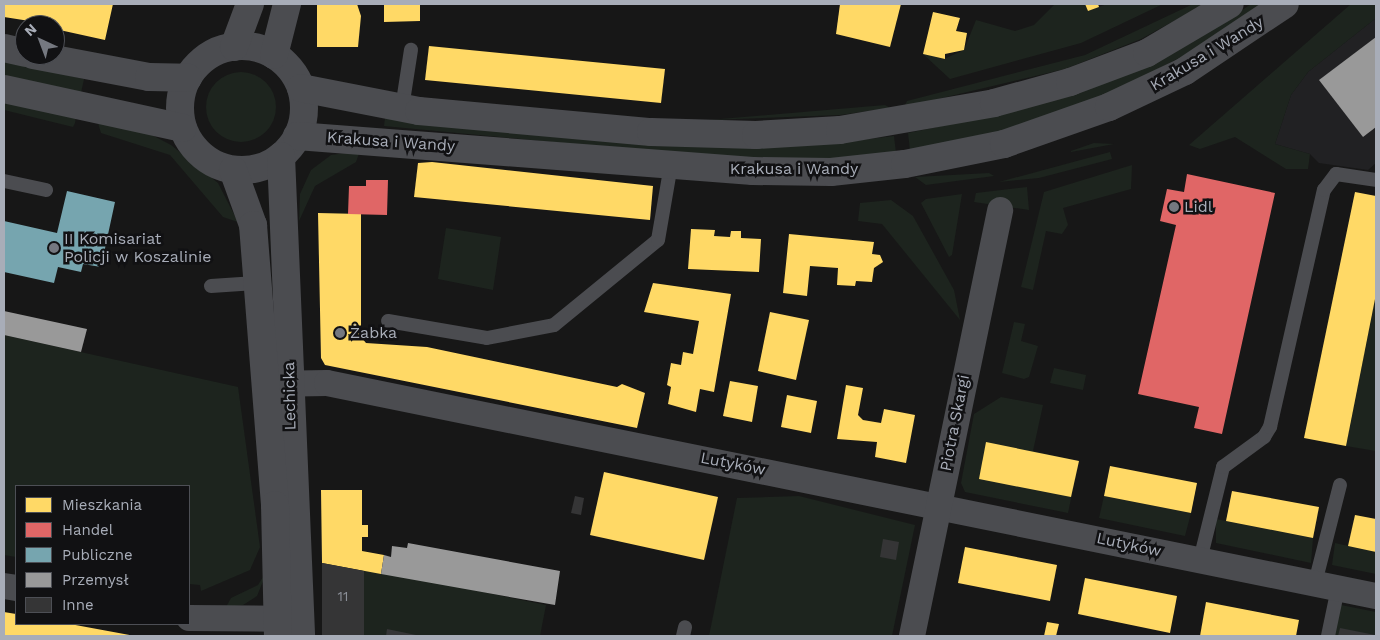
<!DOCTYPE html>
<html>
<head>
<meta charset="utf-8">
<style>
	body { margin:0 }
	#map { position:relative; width:1380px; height:640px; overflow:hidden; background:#171717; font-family:"Work Sans",sans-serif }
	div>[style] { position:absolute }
	.built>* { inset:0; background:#212123 }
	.green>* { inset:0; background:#1d241e }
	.round { border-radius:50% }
	.homes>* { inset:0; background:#ffd966 }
	.shops>* { inset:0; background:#e06666 }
	.public>* { inset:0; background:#76a5af }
	.industry>* { inset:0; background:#999 }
	.building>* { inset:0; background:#353536 }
	.service>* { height:14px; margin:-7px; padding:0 7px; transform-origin:7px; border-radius:7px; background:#4b4c50 }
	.minor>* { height:26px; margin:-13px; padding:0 13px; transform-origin:13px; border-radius:13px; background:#4b4c50 }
	.tertiary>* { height:28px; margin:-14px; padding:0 14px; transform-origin:14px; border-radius:14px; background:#4b4c50 }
	.tertiary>.ring { margin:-14px; padding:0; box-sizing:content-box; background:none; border:28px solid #4b4c50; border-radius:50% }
	.dots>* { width:14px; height:14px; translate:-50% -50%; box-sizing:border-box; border:2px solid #111113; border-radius:50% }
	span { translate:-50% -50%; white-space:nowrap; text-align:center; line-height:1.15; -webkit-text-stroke:5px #111113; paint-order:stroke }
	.number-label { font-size:14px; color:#8b8f98 }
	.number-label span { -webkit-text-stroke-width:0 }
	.street-label { font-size:16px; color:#a8adb8 }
	.poi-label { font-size:16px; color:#a8adb8 }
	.left { translate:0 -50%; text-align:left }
	.frame { position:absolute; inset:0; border:5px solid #a8adb8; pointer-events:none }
	.legend { position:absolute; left:15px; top:485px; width:175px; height:140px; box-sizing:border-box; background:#111113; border:1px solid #4d4f55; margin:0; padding:6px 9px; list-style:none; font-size:15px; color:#a8adb8 }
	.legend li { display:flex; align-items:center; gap:10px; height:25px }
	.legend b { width:25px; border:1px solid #4d4f55 }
	.north { position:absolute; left:15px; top:15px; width:50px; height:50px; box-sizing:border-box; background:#111113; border:1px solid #4d4f55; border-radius:50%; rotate:317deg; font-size:14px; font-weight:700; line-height:20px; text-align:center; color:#a8adb8 }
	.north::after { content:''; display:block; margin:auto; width:18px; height:22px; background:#757880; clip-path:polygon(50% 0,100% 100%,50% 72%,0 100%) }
</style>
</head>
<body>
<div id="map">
	<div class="built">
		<div style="clip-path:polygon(1376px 18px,1376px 163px,1368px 170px,1319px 163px,1310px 154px,1275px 144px,1291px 95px,1308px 72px)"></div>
	</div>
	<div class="green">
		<div style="clip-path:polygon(1055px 4px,1085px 4px,1088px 11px,1107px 4px,1163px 4px,1081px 43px,950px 79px,923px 54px,944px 59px,964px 50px,976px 20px,1015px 31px,1034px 25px)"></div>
		<div style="clip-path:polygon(1193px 4px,1205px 4px,1141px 39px,1065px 69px,904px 107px,907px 101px,1085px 55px)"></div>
		<div style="clip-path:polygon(1251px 4px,1266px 4px,1189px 53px,1101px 98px,1005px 131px,910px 151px,908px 133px,976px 119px,1226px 21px)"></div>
		<div style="clip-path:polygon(1351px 4px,1376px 4px,1376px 18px,1308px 72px,1291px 95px,1275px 144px,1310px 154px,1308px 169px,1286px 169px,1235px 137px,1200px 149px,1189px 145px)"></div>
		<div style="clip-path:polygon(4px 61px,84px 79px,81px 93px,4px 77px)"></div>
		<div class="round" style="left:206px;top:72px;width:70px;height:70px"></div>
		<div style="clip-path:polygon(4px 102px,76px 117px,75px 123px,73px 127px,4px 110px)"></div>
		<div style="clip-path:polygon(885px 105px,890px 108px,840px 115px,709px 120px)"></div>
		<div style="clip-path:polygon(385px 118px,843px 142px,894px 136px,896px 153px,817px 160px,689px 155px,384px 126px)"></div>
		<div style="clip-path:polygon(98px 123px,148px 133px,171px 145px,218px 183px,238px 222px,223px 217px,170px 155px,101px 133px)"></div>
		<div style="clip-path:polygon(1094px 143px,1114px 144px,1071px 152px,1071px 151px)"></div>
		<div style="clip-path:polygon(360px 151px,356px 162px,315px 186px,299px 221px,300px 194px,311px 170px,331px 155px)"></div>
		<div style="clip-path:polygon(1110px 152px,1112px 159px,1039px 178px,999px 182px)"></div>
		<div style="clip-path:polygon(1132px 165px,1131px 189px,1063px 208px,1068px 225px,1062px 234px,1046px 231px,1033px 290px,1021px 287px,1044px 192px)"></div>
		<div style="clip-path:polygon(989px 173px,994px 176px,926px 185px,915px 177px)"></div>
		<div style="clip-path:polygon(1027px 187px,1029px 210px,974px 202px,976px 193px)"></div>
		<div style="clip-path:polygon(962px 194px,952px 255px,949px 257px,921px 203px,926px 199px)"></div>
		<div style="clip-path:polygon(891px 200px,913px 216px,954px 290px,960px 320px,882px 224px,858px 221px,860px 203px)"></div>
		<div style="clip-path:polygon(446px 228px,501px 237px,493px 290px,438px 279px)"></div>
		<div style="clip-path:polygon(1376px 294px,1376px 451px,1346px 446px)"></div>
		<div style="clip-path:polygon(1014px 322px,1025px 324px,1021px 341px,1038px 346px,1029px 377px,1024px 379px,1002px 373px)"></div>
		<div style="clip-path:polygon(4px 335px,238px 387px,260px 547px,250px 570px,201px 591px,200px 585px,189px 584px,189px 486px,16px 486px,16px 557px,4px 555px)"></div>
		<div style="clip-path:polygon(1054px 368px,1086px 375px,1083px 390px,1050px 383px)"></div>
		<div style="clip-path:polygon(1001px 397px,1043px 405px,1033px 451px,1079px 461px,1068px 513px,965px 492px,961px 483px,974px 414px)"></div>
		<div style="clip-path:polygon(799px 496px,915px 525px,892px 636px,709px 636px,737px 498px)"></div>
		<div style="clip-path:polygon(1104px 496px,1191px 513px,1185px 536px,1099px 518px)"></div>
		<div style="clip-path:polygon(1216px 519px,1313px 538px,1311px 563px,1216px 543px)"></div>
		<div style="clip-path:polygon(1335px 543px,1376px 552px,1376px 574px,1332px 565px)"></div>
		<div style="clip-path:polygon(362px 567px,546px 605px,540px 636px,362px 636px)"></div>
		<div style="clip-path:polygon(268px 569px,257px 596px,243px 605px,226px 607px,231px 598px,258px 585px)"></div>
		<div style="clip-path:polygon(1341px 605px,1376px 612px,1376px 636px,1333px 636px)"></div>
	</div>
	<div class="homes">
		<div style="clip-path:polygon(4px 4px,113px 4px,105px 40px,55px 29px,55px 25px,4px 17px)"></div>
		<div style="clip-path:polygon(317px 4px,357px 4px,361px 16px,358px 47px,317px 47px)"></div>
		<div style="clip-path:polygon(384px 4px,420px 4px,420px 21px,384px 22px)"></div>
		<div style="clip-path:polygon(840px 4px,901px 4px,890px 47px,836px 34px)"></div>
		<div style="clip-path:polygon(1085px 4px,1098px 4px,1099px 7px,1088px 11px)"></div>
		<div style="clip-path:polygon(933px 12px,960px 18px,956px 31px,967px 33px,964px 50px,945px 54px,945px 59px,923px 54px)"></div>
		<div style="clip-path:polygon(429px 46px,665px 69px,661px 103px,425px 80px)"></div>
		<div style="clip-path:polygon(432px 162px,653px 186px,650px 220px,414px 197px,418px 163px)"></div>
		<div style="clip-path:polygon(1355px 192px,1376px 196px,1376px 294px,1346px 446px,1304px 438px)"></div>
		<div style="clip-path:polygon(318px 213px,361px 214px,361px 337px,366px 343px,427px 347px,617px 387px,622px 384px,645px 393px,637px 428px,325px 365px,321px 358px)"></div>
		<div style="clip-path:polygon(691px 229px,715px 230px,714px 236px,730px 237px,731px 231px,741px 231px,741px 238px,761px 239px,759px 272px,688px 269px)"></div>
		<div style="clip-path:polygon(789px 234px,874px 242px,872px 254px,880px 255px,883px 262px,874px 268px,872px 282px,856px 281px,855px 286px,837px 285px,838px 268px,810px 266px,807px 296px,783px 293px)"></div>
		<div style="clip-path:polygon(653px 283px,731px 294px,714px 392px,700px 389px,696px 412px,668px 404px,671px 387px,667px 385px,671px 363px,681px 365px,683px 352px,693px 354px,699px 321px,644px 312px)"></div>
		<div style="clip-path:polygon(770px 312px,809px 320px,796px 380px,758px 371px)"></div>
		<div style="clip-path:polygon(730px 381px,758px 386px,752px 422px,723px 416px)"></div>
		<div style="clip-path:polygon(846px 385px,863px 388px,858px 415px,863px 420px,881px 423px,884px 409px,915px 415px,906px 463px,875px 457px,877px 442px,837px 439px)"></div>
		<div style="clip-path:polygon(787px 395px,817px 401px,811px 433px,781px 427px)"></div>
		<div style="clip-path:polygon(986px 442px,1079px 461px,1071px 497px,979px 479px)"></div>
		<div style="clip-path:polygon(1110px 466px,1197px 483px,1191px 513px,1104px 496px)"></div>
		<div style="clip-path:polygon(604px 472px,718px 497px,704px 560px,590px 535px)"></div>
		<div style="clip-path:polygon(321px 490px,362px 490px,362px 525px,368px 525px,368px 537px,362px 537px,362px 551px,384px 555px,381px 574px,322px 563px)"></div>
		<div style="clip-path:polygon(1232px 491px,1319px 507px,1313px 538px,1226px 521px)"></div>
		<div style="clip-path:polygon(1355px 515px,1376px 519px,1376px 552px,1348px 546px)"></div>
		<div style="clip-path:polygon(965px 547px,1057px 565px,1050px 601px,958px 583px)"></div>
		<div style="clip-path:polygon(1085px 578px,1177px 596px,1170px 633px,1078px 614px)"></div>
		<div style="clip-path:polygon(1206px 602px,1299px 620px,1296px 636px,1200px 636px)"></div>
		<div style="clip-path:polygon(4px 612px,16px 614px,16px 624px,70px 624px,135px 636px,4px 636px)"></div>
		<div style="clip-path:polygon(1047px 622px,1059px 624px,1056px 636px,1044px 636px)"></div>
	</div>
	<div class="shops">
		<div style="clip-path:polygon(1187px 174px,1275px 193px,1222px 434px,1194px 428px,1199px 407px,1138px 394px,1176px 225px,1160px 221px,1167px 189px,1184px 192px)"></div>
		<div style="clip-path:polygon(366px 180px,388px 180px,387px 215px,348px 214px,349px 186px,366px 186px)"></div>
	</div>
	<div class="public">
		<div style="clip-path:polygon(67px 191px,115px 202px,101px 267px,83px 264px,81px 272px,58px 267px,54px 283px,4px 272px,4px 221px,57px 233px)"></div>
	</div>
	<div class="industry">
		<div style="clip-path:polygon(1376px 37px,1376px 127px,1363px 137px,1319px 80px)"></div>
		<div style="clip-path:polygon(4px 311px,87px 329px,81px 352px,4px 335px)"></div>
		<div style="clip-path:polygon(408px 543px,560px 571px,555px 605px,381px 574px,384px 555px,391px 557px,392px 546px,407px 548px)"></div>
	</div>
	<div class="building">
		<div style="clip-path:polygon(575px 496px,584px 498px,581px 515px,571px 513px)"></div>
		<div style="clip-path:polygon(883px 539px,899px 542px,896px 560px,880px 557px)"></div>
		<div style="clip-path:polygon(322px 563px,364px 571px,364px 636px,322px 636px)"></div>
		<div style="clip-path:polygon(1340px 628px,1375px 635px,1374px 636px,1338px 636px)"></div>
		<div style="clip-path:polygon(387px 629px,416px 635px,416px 636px,386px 636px)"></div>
	</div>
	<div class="service">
		<div style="left:402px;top:108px;width:59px;rotate:-81.2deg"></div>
		<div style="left:4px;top:181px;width:43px;rotate:12.1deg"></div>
		<div style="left:211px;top:286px;width:45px;rotate:-3.8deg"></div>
		<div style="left:388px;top:321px;width:100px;rotate:9.7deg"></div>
		<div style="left:487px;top:338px;width:68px;rotate:-11deg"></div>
		<div style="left:554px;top:325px;width:134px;rotate:-39.3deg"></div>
		<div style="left:658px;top:240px;width:76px;rotate:-80.2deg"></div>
		<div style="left:1200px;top:560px;width:96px;rotate:-76.1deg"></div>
		<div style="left:1223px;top:467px;width:51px;rotate:-36.2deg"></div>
		<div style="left:1264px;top:437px;width:12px;rotate:-59deg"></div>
		<div style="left:1270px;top:427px;width:243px;rotate:-77.2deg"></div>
		<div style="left:1324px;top:190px;width:20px;rotate:-53deg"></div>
		<div style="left:1336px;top:174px;width:40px;rotate:8.5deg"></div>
		<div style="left:1315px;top:583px;width:101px;rotate:-75.7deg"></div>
		<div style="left:683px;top:636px;width:9px;rotate:-77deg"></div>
		<div style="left:1328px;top:636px;width:49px;rotate:-78.2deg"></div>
	</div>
	<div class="minor">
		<div style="left:268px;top:384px;width:59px;rotate:-1deg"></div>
		<div style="left:327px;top:383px;width:1070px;rotate:11.48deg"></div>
		<div style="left:4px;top:586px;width:12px;rotate:9deg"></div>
		<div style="left:189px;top:618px;width:111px;rotate:0.5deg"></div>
		<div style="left:912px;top:636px;width:435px;rotate:-78.3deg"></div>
	</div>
	<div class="tertiary">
		<div class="ring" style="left:180px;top:46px;width:96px;height:96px"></div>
		<div style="left:234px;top:47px;width:46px;rotate:-69.6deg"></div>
		<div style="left:4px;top:48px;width:22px;rotate:13deg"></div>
		<div style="left:33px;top:55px;width:118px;rotate:10.7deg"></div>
		<div style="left:149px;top:77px;width:39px;rotate:1deg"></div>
		<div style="left:274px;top:55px;width:53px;rotate:-75.7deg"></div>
		<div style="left:301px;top:88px;width:120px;rotate:11deg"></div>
		<div style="left:419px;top:111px;width:233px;rotate:5.2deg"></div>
		<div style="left:651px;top:132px;width:105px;rotate:1.6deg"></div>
		<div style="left:756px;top:135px;width:84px;rotate:-3.4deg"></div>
		<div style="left:840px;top:130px;width:156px;rotate:-9.9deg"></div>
		<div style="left:994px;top:103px;width:79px;rotate:-15.4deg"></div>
		<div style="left:1070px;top:82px;width:82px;rotate:-20.6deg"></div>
		<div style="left:1147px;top:53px;width:96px;rotate:-30.6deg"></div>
		<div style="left:4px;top:89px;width:183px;rotate:12.3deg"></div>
		<div style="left:297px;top:136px;width:457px;rotate:4.4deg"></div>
		<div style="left:753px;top:171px;width:78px;rotate:0.7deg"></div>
		<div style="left:831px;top:172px;width:74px;rotate:-6.2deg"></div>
		<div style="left:905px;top:164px;width:101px;rotate:-11.4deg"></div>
		<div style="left:1004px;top:144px;width:111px;rotate:-19.4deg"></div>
		<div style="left:1109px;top:107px;width:84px;rotate:-25.3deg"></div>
		<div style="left:1185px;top:71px;width:120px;rotate:-33.8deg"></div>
		<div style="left:281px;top:156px;width:480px;rotate:87.6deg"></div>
		<div style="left:233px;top:170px;width:59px;rotate:70deg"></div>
		<div style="left:253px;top:225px;width:281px;rotate:85.5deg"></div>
		<div style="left:275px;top:505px;width:131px;rotate:88.7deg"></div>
	</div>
	<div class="dots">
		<div style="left:1174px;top:207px;background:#757880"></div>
		<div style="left:54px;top:248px;background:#757880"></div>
		<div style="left:340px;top:333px;background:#757880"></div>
	</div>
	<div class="number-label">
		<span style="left:343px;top:596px">11</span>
	</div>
	<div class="street-label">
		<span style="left:1207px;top:54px;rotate:-31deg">Krakusa i Wandy</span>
		<span style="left:391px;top:142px;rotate:4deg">Krakusa i Wandy</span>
		<span style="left:794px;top:169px">Krakusa i Wandy</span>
		<span style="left:290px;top:396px;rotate:-91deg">Lechicka</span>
		<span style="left:955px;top:423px;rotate:-79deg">Piotra Skargi</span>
		<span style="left:733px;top:464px;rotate:11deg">Lutyków</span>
		<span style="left:1129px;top:545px;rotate:12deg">Lutyków</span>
	</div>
	<div class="poi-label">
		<span class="left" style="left:1184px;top:207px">Lidl</span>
		<span class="left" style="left:64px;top:248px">II Komisariat<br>Policji w Koszalinie</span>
		<span class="left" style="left:350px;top:333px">Żabka</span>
	</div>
	<div class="frame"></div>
	<ul class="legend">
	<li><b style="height:14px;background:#ffd966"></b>Mieszkania</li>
	<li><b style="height:14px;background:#e06666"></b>Handel</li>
	<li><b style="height:14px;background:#76a5af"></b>Publiczne</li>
	<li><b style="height:14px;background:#999"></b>Przemysł</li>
	<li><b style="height:14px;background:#353536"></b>Inne</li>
	</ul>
	<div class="north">N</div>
</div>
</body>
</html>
